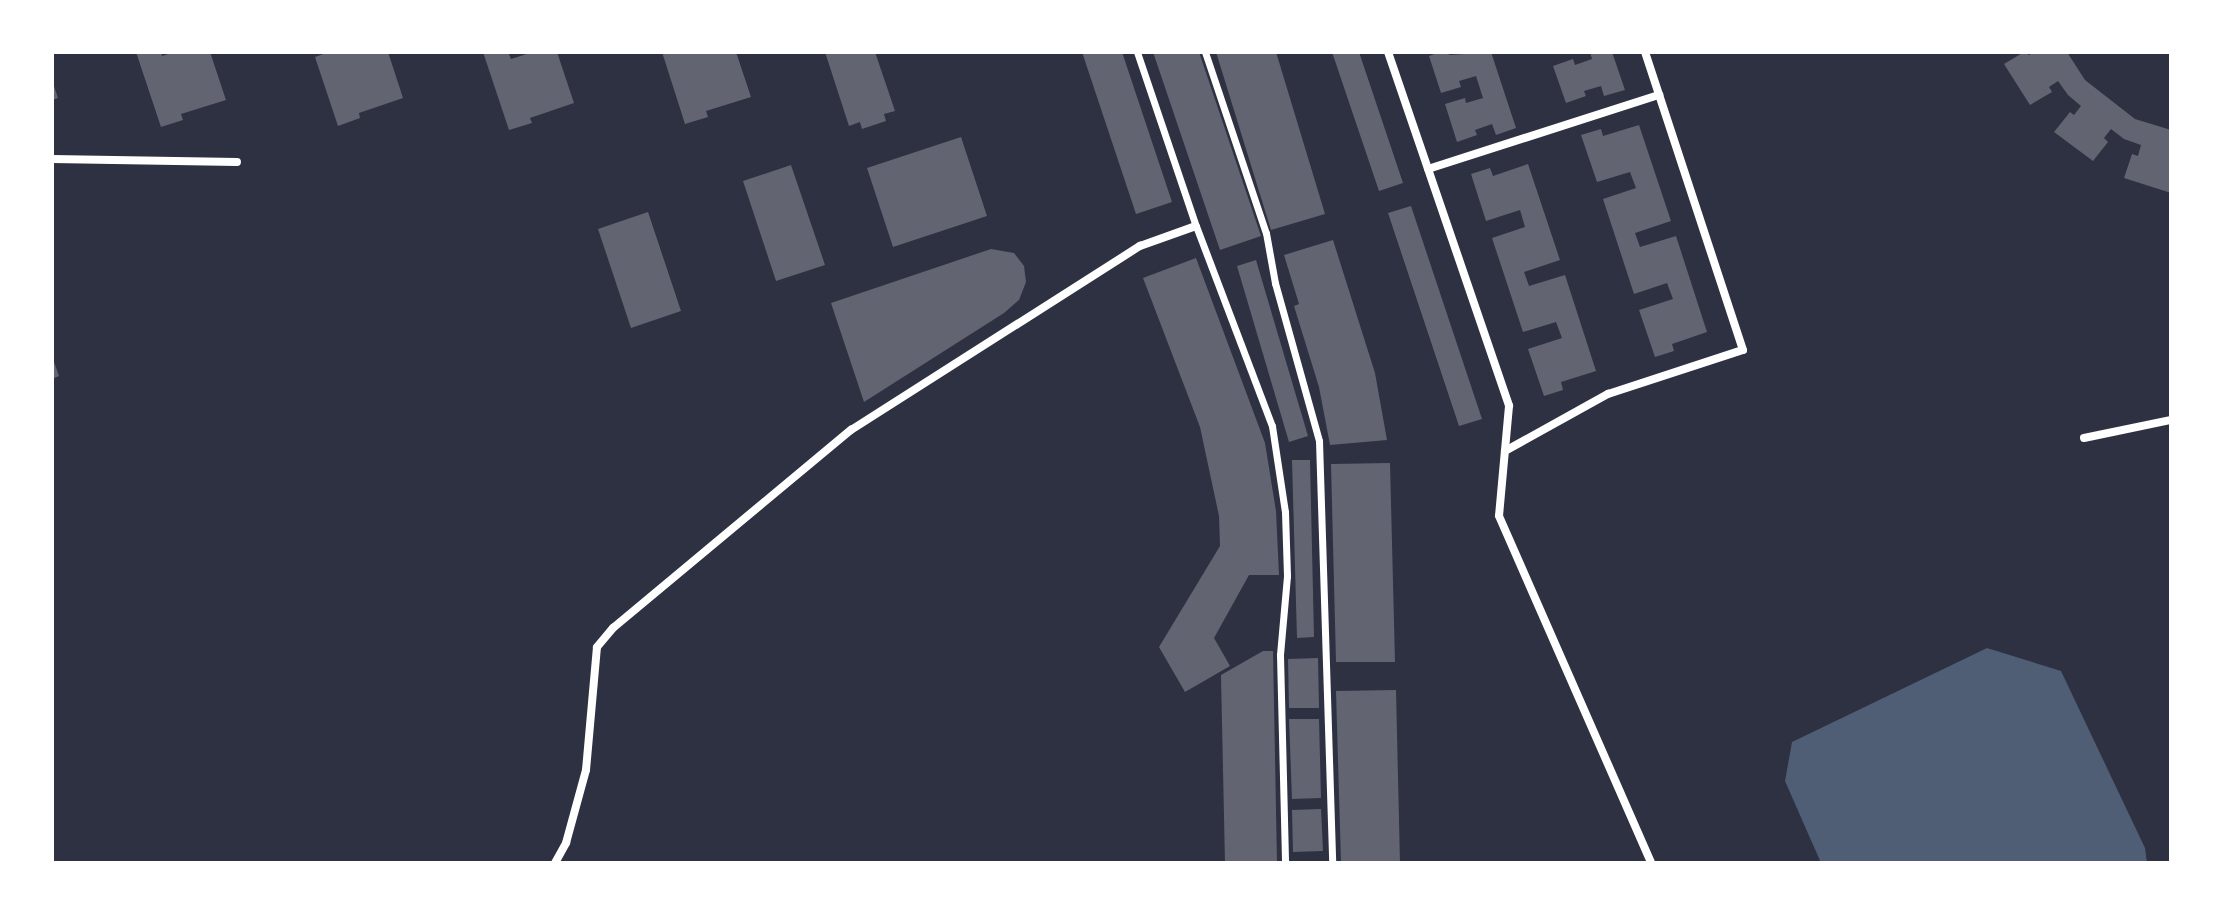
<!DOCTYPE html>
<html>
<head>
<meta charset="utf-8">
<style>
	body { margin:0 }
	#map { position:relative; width:2223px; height:915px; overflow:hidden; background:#2d3142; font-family:"Alegreya Sans",sans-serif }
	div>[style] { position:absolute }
	.water>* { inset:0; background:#4f5d75 }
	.building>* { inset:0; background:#626471 }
	.pedestrian>* { height:7px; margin:-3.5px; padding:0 3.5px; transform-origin:3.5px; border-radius:3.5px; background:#fff }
	.minor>* { height:8px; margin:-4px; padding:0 4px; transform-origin:4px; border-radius:4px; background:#fff }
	span { translate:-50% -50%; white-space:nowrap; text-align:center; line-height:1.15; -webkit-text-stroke:8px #fff; paint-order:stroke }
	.frame { position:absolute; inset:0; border:54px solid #fff; pointer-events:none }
</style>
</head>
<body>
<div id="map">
	<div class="water">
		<div style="clip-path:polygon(1987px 648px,2061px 671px,2145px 848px,2147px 863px,1821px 863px,1785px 781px,1792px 742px)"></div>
	</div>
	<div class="building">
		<div style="clip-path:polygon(136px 52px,161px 52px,162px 56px,175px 52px,210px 52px,226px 100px,181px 114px,183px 120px,161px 127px)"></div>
		<div style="clip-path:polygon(329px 52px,388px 52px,403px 98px,359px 113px,360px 118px,338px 126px,315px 57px)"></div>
		<div style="clip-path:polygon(483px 52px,508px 52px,511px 59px,533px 52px,557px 52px,574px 103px,530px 118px,532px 123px,509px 130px)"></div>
		<div style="clip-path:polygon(662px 52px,736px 52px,751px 97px,706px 111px,708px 117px,685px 124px)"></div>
		<div style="clip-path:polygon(825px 52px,875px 52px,895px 111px,884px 114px,886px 121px,862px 129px,860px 122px,849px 126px)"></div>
		<div style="clip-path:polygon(1082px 52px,1122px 52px,1172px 202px,1136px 214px)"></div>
		<div style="clip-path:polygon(1153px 52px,1199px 52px,1261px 236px,1220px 250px)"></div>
		<div style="clip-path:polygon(1216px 52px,1276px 52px,1325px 214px,1271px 230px)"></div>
		<div style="clip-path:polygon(1332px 52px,1359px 52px,1403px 183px,1379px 191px)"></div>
		<div style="clip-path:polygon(1440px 52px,1451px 55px,1491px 52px,1516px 128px,1496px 135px,1492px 124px,1475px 130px,1477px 135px,1457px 142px,1445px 104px,1465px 98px,1466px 103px,1483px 98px,1476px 76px,1459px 81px,1461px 87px,1441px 93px,1429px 56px)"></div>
		<div style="clip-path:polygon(1590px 52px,1612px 52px,1625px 90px,1604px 96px,1601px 86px,1584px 91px,1586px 96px,1566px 103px,1553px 66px,1573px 59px,1575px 65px,1592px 59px)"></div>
		<div style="clip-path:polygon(2024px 52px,2029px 55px,2034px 52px,2067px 52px,2085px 80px,2135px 119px,2171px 130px,2171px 193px,2124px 178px,2132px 154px,2138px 156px,2141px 145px,2124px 139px,2111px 129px,2104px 138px,2108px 142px,2093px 161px,2054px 132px,2070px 112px,2074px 115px,2081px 106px,2068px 95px,2058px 81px,2049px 87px,2052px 92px,2030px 105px,2004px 64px)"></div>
		<div style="clip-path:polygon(52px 80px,58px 98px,52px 100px)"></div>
		<div style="clip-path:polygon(1639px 125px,1671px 221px,1635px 233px,1640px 247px,1676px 236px,1707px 332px,1672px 344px,1674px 351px,1655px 357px,1639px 310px,1673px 299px,1667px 283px,1634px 294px,1603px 199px,1636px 188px,1630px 172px,1597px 182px,1581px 135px,1601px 129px,1603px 136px)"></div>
		<div style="clip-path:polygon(961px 137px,987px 216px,893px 247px,867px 168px)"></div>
		<div style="clip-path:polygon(1528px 164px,1560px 260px,1524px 272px,1529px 286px,1565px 275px,1596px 371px,1561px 382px,1563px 390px,1544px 396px,1528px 349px,1562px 338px,1556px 322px,1523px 332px,1492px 238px,1525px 227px,1520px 210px,1486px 221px,1471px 174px,1490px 168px,1493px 176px)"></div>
		<div style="clip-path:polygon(791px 165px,825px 265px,776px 281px,743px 181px)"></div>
		<div style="clip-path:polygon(1411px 206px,1482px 419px,1459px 426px,1388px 213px)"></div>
		<div style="clip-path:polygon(648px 212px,681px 311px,631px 328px,598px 229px)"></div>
		<div style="clip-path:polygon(1333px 240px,1375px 373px,1387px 440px,1330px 445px,1319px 387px,1294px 306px,1299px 304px,1284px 255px)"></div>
		<div style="clip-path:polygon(991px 249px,1014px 253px,1024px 266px,1026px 282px,1019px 300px,1004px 313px,864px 402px,831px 303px)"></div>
		<div style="clip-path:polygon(1196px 258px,1265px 443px,1276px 511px,1279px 575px,1249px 575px,1214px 638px,1230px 666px,1185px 692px,1159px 647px,1220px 546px,1219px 516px,1200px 427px,1143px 278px)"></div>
		<div style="clip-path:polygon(1256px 260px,1308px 436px,1289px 442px,1237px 266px)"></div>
		<div style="clip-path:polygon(52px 356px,59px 376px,52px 379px)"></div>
		<div style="clip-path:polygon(1292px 460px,1310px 460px,1314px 637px,1297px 638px)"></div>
		<div style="clip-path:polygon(1390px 463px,1395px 662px,1336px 662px,1331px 464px)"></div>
		<div style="clip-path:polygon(1263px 651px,1273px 651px,1277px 863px,1225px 863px,1221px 675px)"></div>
		<div style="clip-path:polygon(1318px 658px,1319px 708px,1289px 708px,1288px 659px)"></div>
		<div style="clip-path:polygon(1396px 690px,1400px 863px,1341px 863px,1336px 691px)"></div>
		<div style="clip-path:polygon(1289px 719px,1319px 719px,1321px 798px,1292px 799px)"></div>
		<div style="clip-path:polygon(1321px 809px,1323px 851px,1293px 852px,1292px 810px)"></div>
	</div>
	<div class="pedestrian">
		<div style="left:1137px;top:52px;width:184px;rotate:71.3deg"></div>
		<div style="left:1196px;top:226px;width:214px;rotate:69.2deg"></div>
		<div style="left:1272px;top:426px;width:87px;rotate:81.4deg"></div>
		<div style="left:1285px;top:512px;width:64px;rotate:88.2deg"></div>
		<div style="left:1287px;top:576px;width:79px;rotate:95.1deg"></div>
		<div style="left:1280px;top:655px;width:208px;rotate:88.6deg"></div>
		<div style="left:1205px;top:52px;width:191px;rotate:71.4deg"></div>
		<div style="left:1266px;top:233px;width:51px;rotate:79.8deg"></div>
		<div style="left:1275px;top:283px;width:164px;rotate:74.4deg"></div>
		<div style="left:1319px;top:441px;width:422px;rotate:88.2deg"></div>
	</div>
	<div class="minor">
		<div style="left:1388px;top:52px;width:374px;rotate:71.1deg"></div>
		<div style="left:1509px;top:406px;width:110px;rotate:95.2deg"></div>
		<div style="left:1499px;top:516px;width:379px;rotate:66.3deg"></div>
		<div style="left:52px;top:159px;width:185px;rotate:0.9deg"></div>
		<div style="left:1428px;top:169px;width:243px;rotate:-17.8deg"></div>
		<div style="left:2084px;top:438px;width:89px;rotate:-11.7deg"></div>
		<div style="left:1505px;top:451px;width:118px;rotate:-29deg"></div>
		<div style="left:1608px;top:394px;width:142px;rotate:-18.1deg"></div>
		<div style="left:1743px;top:350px;width:314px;rotate:-108.2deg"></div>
		<div style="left:555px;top:863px;width:23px;rotate:-61deg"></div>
		<div style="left:566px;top:843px;width:76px;rotate:-74.7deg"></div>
		<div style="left:586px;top:770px;width:123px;rotate:-84.9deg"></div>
		<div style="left:597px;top:647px;width:25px;rotate:-50deg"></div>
		<div style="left:613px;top:628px;width:310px;rotate:-39.8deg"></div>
		<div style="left:851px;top:430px;width:343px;rotate:-32.5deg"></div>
		<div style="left:1140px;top:246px;width:59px;rotate:-19.7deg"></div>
	</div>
	<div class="frame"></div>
</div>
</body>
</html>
